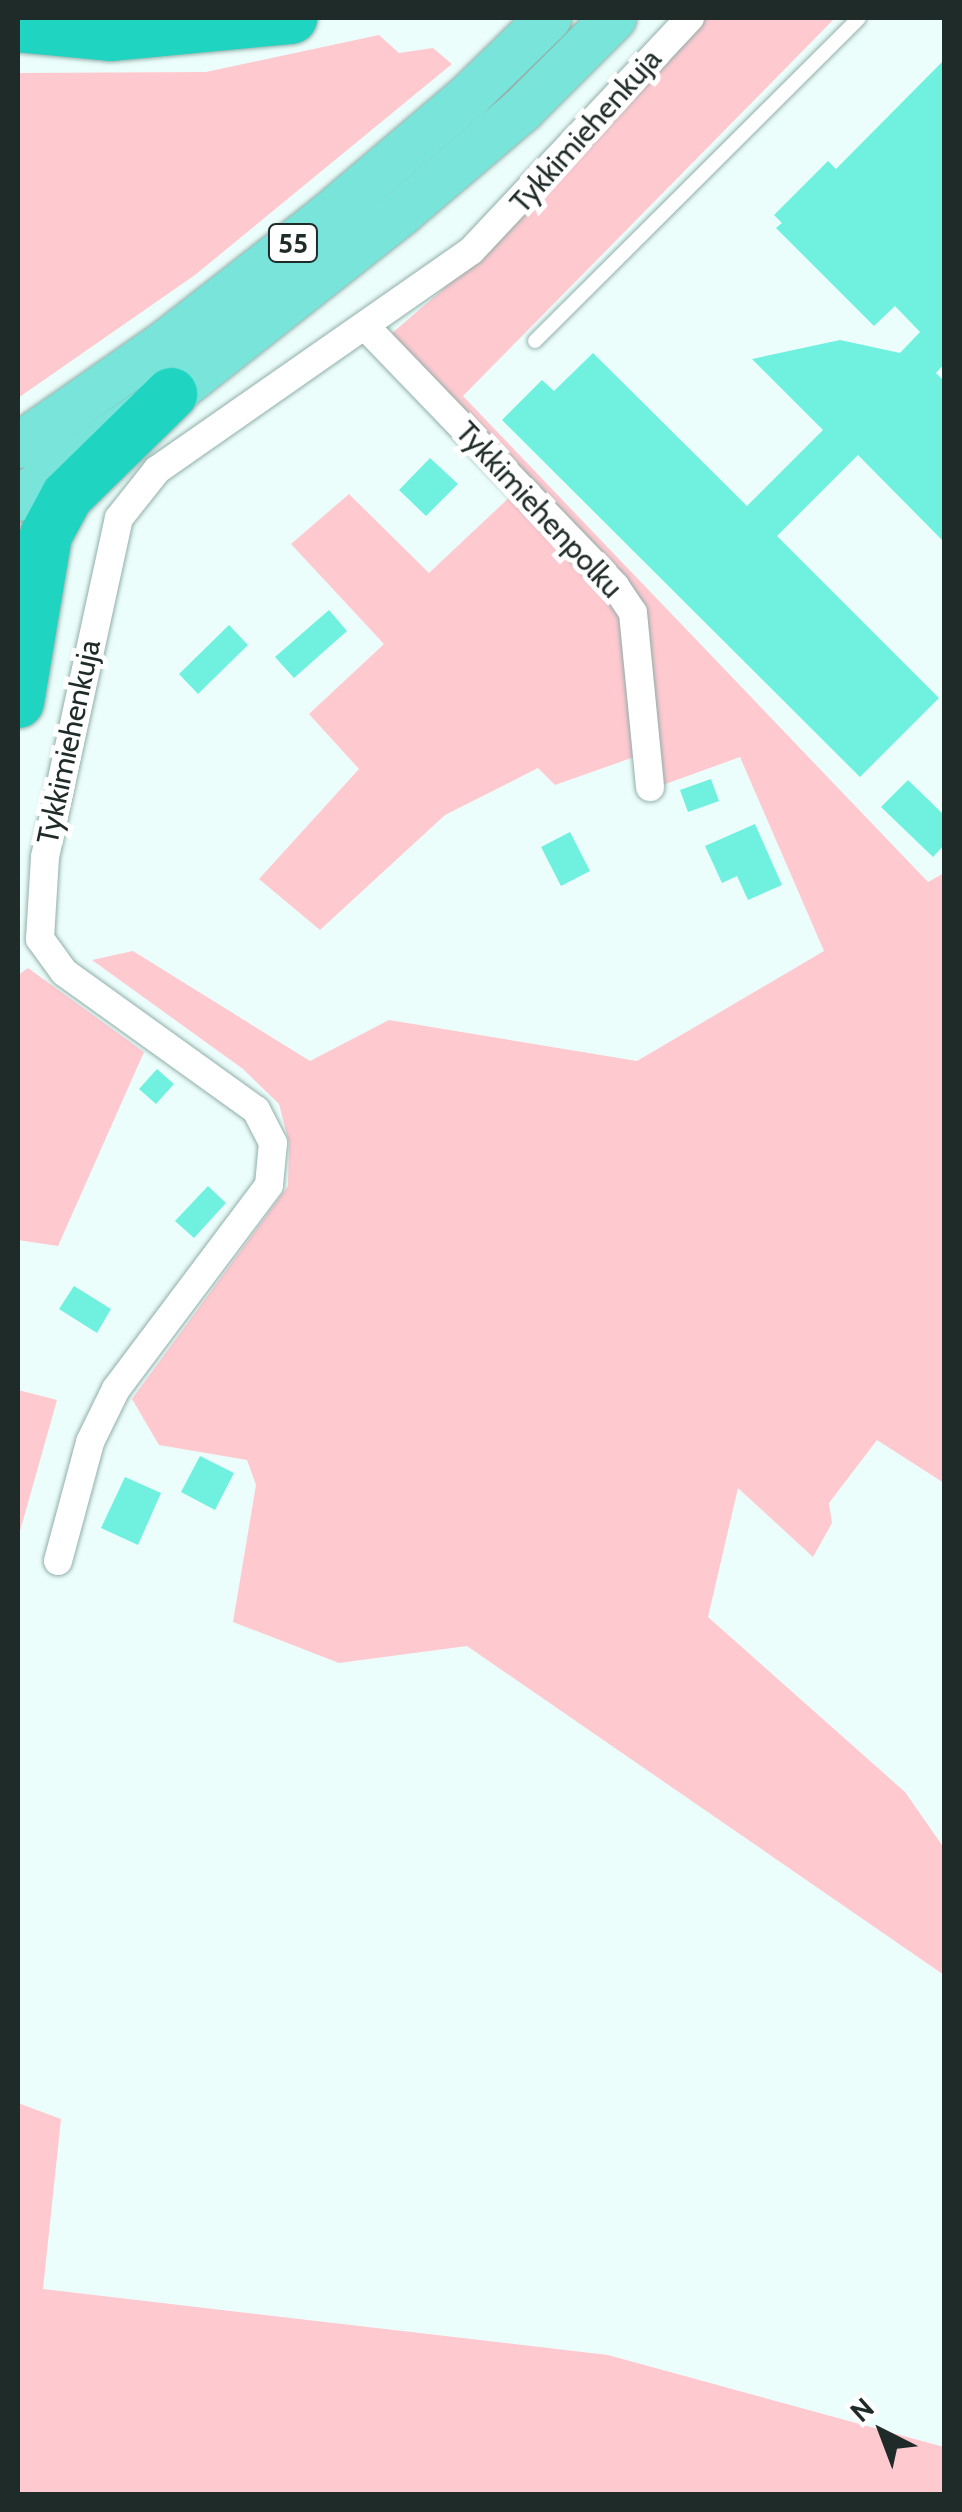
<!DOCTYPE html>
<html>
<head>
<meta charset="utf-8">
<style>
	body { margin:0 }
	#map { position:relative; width:962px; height:2512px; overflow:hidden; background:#ecfefb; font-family:Cabin,sans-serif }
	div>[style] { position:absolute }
	.green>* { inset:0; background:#ffc9d0 }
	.building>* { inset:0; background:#70f1e0 }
	.roads { filter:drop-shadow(0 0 2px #91aea9) drop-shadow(0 0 2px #91aea9) }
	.lane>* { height:14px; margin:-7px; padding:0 7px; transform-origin:7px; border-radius:7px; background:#fff }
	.street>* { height:28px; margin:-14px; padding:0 14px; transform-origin:14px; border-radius:14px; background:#fff }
	.primary>* { height:45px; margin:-22.5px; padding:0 22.5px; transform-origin:22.5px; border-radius:22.5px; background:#79e5da }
	.highway>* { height:52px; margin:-26px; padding:0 26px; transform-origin:26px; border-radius:26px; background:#20d4c2 }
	span { translate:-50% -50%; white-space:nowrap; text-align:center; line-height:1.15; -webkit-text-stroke:10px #fff; paint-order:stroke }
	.shield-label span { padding:2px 8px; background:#fff; border:2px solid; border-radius:8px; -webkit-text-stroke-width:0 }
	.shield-label { font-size:28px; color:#1f2b29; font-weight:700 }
	.street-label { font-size:30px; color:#1f2b29 }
	.frame { position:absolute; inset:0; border:20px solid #1f2b29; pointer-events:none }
	.north { position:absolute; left:832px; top:2382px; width:100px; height:100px; -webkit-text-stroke:8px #fff; paint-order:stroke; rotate:318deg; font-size:28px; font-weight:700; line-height:40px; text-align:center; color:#1f2b29 }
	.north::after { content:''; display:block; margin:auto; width:35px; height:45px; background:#1f2b29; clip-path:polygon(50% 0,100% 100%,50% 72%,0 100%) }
</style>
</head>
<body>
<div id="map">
	<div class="green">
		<div style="clip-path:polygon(703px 18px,835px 18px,463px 396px,928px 882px,944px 873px,944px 1483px,877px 1440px,829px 1503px,832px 1523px,813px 1557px,738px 1488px,708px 1617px,905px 1792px,944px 1848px,944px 1975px,467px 1646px,339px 1663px,233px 1622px,256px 1485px,247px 1460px,159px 1445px,132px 1399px,288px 1186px,289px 1143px,279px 1104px,243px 1069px,92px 960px,133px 951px,310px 1061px,389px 1020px,637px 1061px,824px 951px,740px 757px,660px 786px,642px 609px,390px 335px,493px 246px)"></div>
		<div style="clip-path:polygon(379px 35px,399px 53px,433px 48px,452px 64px,195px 275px,18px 398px,18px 73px,206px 72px)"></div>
		<div style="clip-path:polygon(514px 493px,625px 615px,637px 756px,555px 785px,538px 768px,445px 815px,320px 930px,259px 879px,359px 769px,309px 714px,384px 644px,291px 544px,349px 494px,429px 573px)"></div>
		<div style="clip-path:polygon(28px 968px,144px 1052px,58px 1246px,18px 1240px,18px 975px)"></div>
		<div style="clip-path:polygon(18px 1390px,57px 1400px,18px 1538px)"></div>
		<div style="clip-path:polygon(18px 2103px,61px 2119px,43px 2289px,608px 2355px,944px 2447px,944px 2494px,18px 2494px)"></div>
	</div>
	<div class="building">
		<div style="clip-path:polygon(944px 60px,944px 364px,936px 373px,944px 381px,944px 542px,858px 455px,777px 536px,939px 698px,860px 777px,502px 420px,542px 380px,554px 391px,593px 353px,747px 506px,823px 430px,752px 359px,840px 340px,900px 353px,920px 332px,895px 306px,874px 326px,776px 228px,782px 223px,774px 215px,828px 161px,836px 169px)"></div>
		<div style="clip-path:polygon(430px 458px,458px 484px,426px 516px,399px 490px)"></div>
		<div style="clip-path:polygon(329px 610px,347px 631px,294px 678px,275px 657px)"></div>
		<div style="clip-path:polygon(229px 625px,248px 645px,198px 694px,179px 674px)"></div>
		<div style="clip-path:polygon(711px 779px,719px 801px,688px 812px,680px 790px)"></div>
		<div style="clip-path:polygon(908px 780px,944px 815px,944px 845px,933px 857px,881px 807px)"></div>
		<div style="clip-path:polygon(755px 824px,782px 885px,748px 900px,737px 876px,722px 883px,705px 846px)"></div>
		<div style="clip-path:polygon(570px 832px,590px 871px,561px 886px,541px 847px)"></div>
		<div style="clip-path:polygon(157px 1069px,174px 1084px,156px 1104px,139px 1089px)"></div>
		<div style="clip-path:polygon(208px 1186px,226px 1203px,194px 1238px,175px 1221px)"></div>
		<div style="clip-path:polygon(74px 1286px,111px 1309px,97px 1333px,59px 1309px)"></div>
		<div style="clip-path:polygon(200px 1456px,234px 1473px,215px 1510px,181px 1492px)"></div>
		<div style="clip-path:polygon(125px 1477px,161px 1493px,138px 1545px,101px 1528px)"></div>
	</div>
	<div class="roads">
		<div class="lane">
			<div style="left:535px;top:341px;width:457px;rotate:-44.9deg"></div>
		</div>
		<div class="street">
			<div style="left:365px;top:326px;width:361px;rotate:46.1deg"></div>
			<div style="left:615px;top:586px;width:32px;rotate:56deg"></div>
			<div style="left:633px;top:613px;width:175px;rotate:84.4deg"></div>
			<div style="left:58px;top:1561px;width:123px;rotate:-74.9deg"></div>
			<div style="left:90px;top:1442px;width:59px;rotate:-63.9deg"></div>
			<div style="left:116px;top:1389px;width:255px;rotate:-53.1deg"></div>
			<div style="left:269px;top:1185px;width:42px;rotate:-84.6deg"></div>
			<div style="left:273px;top:1143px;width:37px;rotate:-117deg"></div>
			<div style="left:256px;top:1110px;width:236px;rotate:-144.3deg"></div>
			<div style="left:64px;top:972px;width:41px;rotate:-126deg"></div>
			<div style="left:40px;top:939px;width:82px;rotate:-86.5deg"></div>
			<div style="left:45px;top:857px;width:347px;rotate:-77.7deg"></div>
			<div style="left:119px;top:518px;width:61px;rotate:-51.6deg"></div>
			<div style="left:157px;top:470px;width:383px;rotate:-34.9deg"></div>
			<div style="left:471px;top:251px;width:320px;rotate:-46.8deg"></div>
		</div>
		<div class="primary">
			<div style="left:18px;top:445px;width:182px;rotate:-34.9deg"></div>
			<div style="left:167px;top:341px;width:203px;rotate:-38deg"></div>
			<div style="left:327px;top:216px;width:185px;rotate:-40.4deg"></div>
			<div style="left:468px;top:96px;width:112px;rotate:-44.3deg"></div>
			<div style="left:18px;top:498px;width:185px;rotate:-34.2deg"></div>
			<div style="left:171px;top:394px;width:292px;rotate:-38.3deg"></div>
			<div style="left:400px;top:213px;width:160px;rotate:-40.4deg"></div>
			<div style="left:522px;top:109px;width:129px;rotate:-45deg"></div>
		</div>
		<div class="highway">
			<div style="left:18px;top:26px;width:92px;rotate:5.6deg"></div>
			<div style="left:110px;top:35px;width:182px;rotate:-5.4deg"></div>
			<div style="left:18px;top:702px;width:169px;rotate:-80.5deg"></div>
			<div style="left:46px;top:535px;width:44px;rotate:-61.7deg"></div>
			<div style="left:67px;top:496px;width:146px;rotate:-44.4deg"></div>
		</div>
	</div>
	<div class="shield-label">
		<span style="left:293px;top:243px">55</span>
	</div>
	<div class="street-label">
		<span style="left:586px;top:131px;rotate:-48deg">Tykkimiehenkuja</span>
		<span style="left:539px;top:510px;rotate:47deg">Tykkimiehenpolku</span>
		<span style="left:69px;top:742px;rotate:-78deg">Tykkimiehenkuja</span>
	</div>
	<div class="frame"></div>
	<div class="north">N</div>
</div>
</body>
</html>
